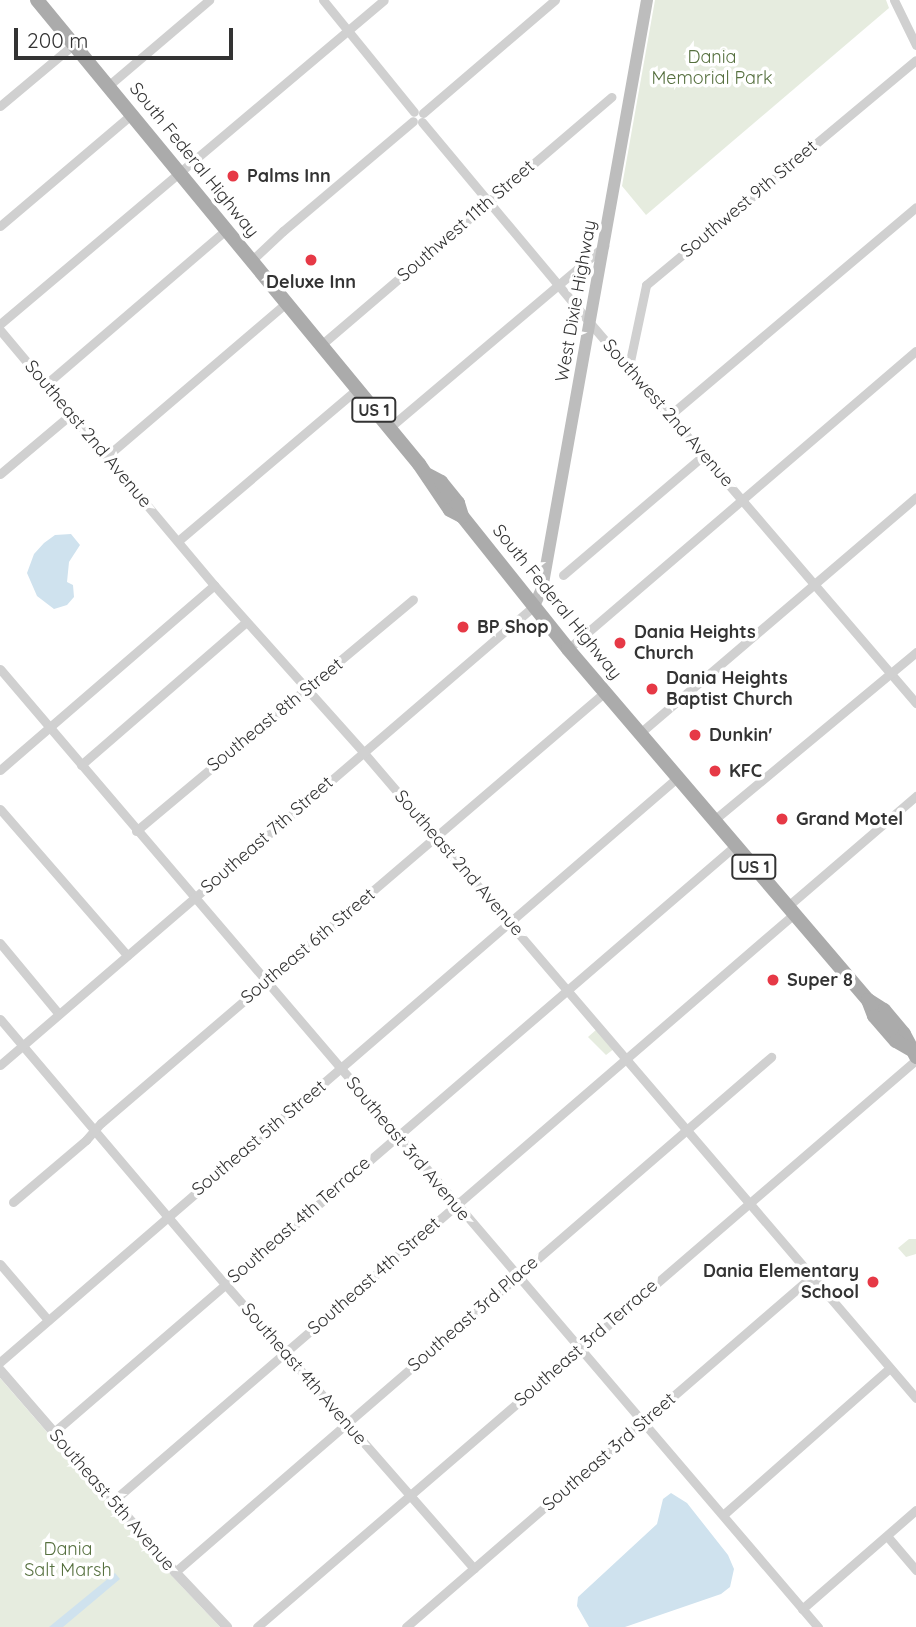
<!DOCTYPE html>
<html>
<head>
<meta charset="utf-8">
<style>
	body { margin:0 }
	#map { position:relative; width:916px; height:1627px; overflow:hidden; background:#fff; font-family:Quicksand,sans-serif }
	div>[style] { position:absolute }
	.green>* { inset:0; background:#e6ecdf }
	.water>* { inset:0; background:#cfe2ee }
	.minor>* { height:9px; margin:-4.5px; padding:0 4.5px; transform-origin:4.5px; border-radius:4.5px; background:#d0d0d0 }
	.tertiary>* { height:10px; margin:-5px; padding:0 5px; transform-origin:5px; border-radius:5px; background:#d0d0d0 }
	.secondary>* { height:12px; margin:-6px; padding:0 6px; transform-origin:6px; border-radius:6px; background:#bdbdbd }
	.primary>* { height:14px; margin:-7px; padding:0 7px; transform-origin:7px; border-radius:7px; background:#ababab }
	.dots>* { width:19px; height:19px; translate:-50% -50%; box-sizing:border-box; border:4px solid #fff; border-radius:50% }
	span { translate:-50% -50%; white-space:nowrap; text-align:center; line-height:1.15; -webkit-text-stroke:7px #fff; paint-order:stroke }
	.shield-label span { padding:2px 5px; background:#fff; border:2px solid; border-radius:5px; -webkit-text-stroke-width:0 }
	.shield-label { font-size:16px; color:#333; font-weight:700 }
	.park-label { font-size:18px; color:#56703f }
	.street-label { font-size:18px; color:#333 }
	.poi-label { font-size:18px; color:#333; font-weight:700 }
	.left { translate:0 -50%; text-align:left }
	.right { translate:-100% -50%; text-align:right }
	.scale { position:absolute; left:14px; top:28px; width:219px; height:32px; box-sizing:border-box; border:4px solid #333; border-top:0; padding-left:9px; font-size:21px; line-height:24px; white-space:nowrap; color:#333; -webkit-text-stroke:5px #fff; paint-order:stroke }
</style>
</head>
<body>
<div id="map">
	<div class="green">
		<div style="clip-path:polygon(655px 0,886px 0,889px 8px,646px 215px,622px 186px)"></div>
		<div style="clip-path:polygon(597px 1029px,615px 1048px,606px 1055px,588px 1037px)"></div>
		<div style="clip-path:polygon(909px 1239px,916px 1239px,916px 1254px,906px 1257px,898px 1248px)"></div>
		<div style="clip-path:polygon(0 1378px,171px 1575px,220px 1627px,0 1627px)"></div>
	</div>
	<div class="water">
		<div style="clip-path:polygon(71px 534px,80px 545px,69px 562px,67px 582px,73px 585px,74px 597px,67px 605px,54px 609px,37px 596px,27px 573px,34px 554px,44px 543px,55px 535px)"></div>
		<div style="clip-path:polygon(671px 1493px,687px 1503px,728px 1555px,734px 1569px,730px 1587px,721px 1594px,625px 1627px,589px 1627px,577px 1606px,578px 1597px,657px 1524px,663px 1499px)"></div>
		<div style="clip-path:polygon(115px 1573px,120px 1579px,63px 1627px,49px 1627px)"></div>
	</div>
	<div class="minor">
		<div style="left:323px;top:0;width:144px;rotate:50.9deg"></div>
		<div style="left:894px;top:0;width:50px;rotate:63.9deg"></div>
		<div style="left:108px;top:86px;width:133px;rotate:-40.4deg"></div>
		<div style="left:0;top:106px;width:95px;rotate:-39.9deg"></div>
		<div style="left:423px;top:113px;width:174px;rotate:-40.6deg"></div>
		<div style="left:422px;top:122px;width:262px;rotate:50.1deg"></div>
		<div style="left:590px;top:323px;width:501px;rotate:49.37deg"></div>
		<div style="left:0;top:226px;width:172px;rotate:-40.3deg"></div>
		<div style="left:251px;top:261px;width:44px;rotate:-43.2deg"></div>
		<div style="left:283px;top:231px;width:170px;rotate:-40.2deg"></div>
		<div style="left:0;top:324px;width:502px;rotate:-40.16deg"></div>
		<div style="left:0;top:330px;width:333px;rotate:50deg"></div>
		<div style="left:214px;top:585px;width:225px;rotate:48.2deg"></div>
		<div style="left:364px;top:753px;width:849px;rotate:49.44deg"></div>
		<div style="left:321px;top:345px;width:382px;rotate:-40.5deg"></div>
		<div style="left:629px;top:366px;width:83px;rotate:-78.1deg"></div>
		<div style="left:646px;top:285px;width:351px;rotate:-39.8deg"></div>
		<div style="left:45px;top:385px;width:238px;rotate:-40.6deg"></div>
		<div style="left:670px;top:415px;width:322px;rotate:-40.2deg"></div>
		<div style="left:389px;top:428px;width:282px;rotate:-40.2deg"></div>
		<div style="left:107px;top:456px;width:235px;rotate:-40.5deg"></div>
		<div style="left:0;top:474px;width:92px;rotate:-40.1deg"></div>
		<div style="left:178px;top:541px;width:235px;rotate:-40.3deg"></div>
		<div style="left:563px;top:575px;width:185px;rotate:-40.4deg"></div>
		<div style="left:568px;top:649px;width:458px;rotate:-40.6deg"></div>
		<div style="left:0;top:669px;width:1260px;rotate:49.51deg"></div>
		<div style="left:640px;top:733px;width:363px;rotate:-40.5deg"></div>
		<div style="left:81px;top:765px;width:218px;rotate:-40.9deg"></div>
		<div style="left:0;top:770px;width:283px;rotate:-40.8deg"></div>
		<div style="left:0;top:809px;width:194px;rotate:49deg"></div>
		<div style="left:714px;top:820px;width:263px;rotate:-39.7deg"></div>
		<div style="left:136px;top:831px;width:361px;rotate:-39.9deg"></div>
		<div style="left:788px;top:906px;width:169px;rotate:-40.7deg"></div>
		<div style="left:0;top:943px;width:92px;rotate:50.3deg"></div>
		<div style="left:0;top:1019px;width:348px;rotate:49.7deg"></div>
		<div style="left:225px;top:1284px;width:378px;rotate:48.8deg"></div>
		<div style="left:0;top:1065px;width:704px;rotate:-40.68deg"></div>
		<div style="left:13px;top:1202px;width:96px;rotate:-40.3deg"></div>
		<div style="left:86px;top:1140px;width:23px;rotate:-49deg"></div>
		<div style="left:101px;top:1123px;width:663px;rotate:-40.54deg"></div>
		<div style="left:0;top:1264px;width:74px;rotate:49.4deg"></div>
		<div style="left:0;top:1362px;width:895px;rotate:-40.79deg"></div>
		<div style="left:54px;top:1432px;width:900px;rotate:-40.72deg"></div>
		<div style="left:113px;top:1501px;width:899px;rotate:-40.76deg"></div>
		<div style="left:723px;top:1515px;width:222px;rotate:-41.4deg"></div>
		<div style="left:887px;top:1536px;width:45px;rotate:49.5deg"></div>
		<div style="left:175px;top:1572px;width:788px;rotate:-40.83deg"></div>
		<div style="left:802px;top:1609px;width:151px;rotate:-41deg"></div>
		<div style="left:257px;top:1627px;width:869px;rotate:-40.71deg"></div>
		<div style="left:406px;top:1627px;width:537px;rotate:-40.84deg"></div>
	</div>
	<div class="tertiary">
		<div style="left:0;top:1370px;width:267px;rotate:49.1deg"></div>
		<div style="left:175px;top:1572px;width:76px;rotate:46.6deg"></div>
	</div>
	<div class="secondary">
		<div style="left:534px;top:606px;width:19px;rotate:-65deg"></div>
		<div style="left:542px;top:589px;width:598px;rotate:-79.89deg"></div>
	</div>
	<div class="primary">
		<div style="left:37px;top:0;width:601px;rotate:50.54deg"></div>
		<div style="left:419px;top:464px;width:55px;rotate:56deg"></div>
		<div style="left:450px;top:510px;width:13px;rotate:27deg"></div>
		<div style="left:462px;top:516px;width:170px;rotate:51.4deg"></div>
		<div style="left:568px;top:649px;width:462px;rotate:49.5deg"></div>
		<div style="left:868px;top:1000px;width:19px;rotate:32deg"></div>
		<div style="left:884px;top:1010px;width:31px;rotate:50deg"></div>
		<div style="left:904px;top:1034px;width:26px;rotate:62deg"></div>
		<div style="left:428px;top:475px;width:15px;rotate:28deg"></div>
		<div style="left:441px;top:482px;width:27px;rotate:51deg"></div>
		<div style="left:458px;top:503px;width:14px;rotate:73deg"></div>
		<div style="left:868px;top:1000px;width:17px;rotate:69deg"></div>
		<div style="left:874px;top:1016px;width:33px;rotate:49deg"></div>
		<div style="left:896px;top:1041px;width:16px;rotate:30deg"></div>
	</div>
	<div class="dots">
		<div style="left:233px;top:176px;background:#e63946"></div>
		<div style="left:311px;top:260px;background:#e63946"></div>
		<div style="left:463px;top:627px;background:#e63946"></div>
		<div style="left:620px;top:643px;background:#e63946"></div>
		<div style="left:652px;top:689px;background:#e63946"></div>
		<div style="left:695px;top:735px;background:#e63946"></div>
		<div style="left:715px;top:771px;background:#e63946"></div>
		<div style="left:782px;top:819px;background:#e63946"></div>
		<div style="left:773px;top:980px;background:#e63946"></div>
		<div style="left:873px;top:1282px;background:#e63946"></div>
	</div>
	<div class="shield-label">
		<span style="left:374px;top:410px">US 1</span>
		<span style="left:754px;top:867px">US 1</span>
	</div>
	<div class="park-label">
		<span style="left:712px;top:68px">Dania<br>Memorial Park</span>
		<span style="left:68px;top:1560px">Dania<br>Salt Marsh</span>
	</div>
	<div class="street-label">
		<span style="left:194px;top:160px;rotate:51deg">South Federal Highway</span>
		<span style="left:749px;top:199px;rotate:-40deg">Southwest 9th Street</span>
		<span style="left:466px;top:221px;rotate:-41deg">Southwest 11th Street</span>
		<span style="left:576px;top:301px;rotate:-80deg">West Dixie Highway</span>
		<span style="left:668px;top:413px;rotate:49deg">Southwest 2nd Avenue</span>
		<span style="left:88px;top:434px;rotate:50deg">Southeast 2nd Avenue</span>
		<span style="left:557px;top:602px;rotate:51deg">South Federal Highway</span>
		<span style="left:275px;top:715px;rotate:-39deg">Southeast 8th Street</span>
		<span style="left:267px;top:835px;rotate:-41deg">Southeast 7th Street</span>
		<span style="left:459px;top:863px;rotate:49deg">Southeast 2nd Avenue</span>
		<span style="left:308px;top:946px;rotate:-40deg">Southeast 6th Street</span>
		<span style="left:259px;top:1138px;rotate:-40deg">Southeast 5th Street</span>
		<span style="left:408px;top:1149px;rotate:50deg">Southeast 3rd Avenue</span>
		<span style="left:299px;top:1220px;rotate:-41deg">Southeast 4th Terrace</span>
		<span style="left:374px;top:1276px;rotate:-41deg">Southeast 4th Street</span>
		<span style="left:473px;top:1314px;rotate:-41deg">Southeast 3rd Place</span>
		<span style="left:586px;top:1343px;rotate:-41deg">Southeast 3rd Terrace</span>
		<span style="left:304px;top:1374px;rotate:49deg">Southeast 4th Avenue</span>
		<span style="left:609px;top:1452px;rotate:-41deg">Southeast 3rd Street</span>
		<span style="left:112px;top:1500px;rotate:49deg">Southeast 5th Avenue</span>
	</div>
	<div class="poi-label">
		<span class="left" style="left:247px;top:176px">Palms Inn</span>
		<span style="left:311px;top:282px">Deluxe Inn</span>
		<span class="left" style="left:477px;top:627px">BP Shop</span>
		<span class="left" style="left:634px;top:643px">Dania Heights<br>Church</span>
		<span class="left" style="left:666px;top:689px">Dania Heights<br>Baptist Church</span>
		<span class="left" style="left:709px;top:735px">Dunkin'</span>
		<span class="left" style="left:729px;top:771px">KFC</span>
		<span class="left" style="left:796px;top:819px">Grand Motel</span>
		<span class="left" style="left:787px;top:980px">Super 8</span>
		<span class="right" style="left:859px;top:1282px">Dania Elementary<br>School</span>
	</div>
	<div class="scale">200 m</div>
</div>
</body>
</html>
